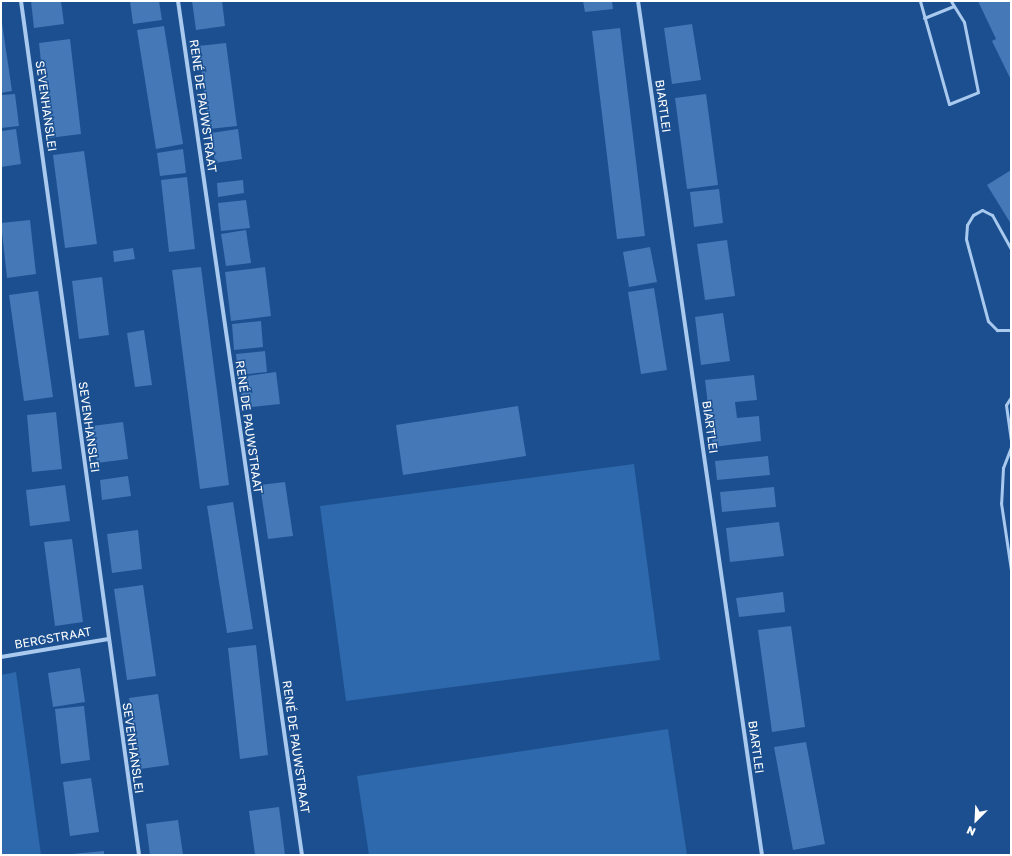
<!DOCTYPE html>
<html>
<head>
<meta charset="utf-8">
<style>
	body { margin:0 }
	#map { position:relative; width:1012px; height:856px; overflow:hidden; background:#1b4f8f; font-family:"Golos Text",sans-serif }
	div>[style] { position:absolute }
	.green>* { inset:0; background:#2e69ad }
	.building>* { inset:0; background:#4478b7 }
	.service>* { height:3px; margin:-1.5px; padding:0 1.5px; transform-origin:1.5px; border-radius:1.5px; background:#a9c9ee }
	.minor>* { height:4px; margin:-2px; padding:0 2px; transform-origin:2px; border-radius:2px; background:#a9c9ee }
	span { translate:-50% -50%; white-space:nowrap; text-align:center; line-height:1.15; -webkit-text-stroke:3px #1b4f8f; paint-order:stroke }
	.street-label { font-size:12px; color:#fff }
	.frame { position:absolute; inset:0; border:2px solid #fff; pointer-events:none }
	.north { position:absolute; left:956px; top:800px; width:40px; height:40px; -webkit-text-stroke:3px #1b4f8f; paint-order:stroke; rotate:204deg; font-size:11px; font-weight:700; line-height:16px; text-align:center; color:#fff }
	.north::after { content:''; display:block; margin:auto; width:14px; height:18px; background:#fff; clip-path:polygon(50% 0,100% 100%,50% 72%,0 100%) }
</style>
</head>
<body>
<div id="map">
	<div class="green">
		<div style="clip-path:polygon(634px 464px,660px 660px,346px 701px,320px 506px)"></div>
		<div style="clip-path:polygon(16px 672px,41px 855px,1px 855px,1px 675px)"></div>
		<div style="clip-path:polygon(668px 729px,687px 855px,369px 855px,357px 776px)"></div>
	</div>
	<div class="building">
		<div style="clip-path:polygon(31px 1px,61px 1px,64px 24px,34px 28px)"></div>
		<div style="clip-path:polygon(130px 1px,159px 1px,162px 20px,133px 24px)"></div>
		<div style="clip-path:polygon(192px 1px,222px 1px,225px 26px,196px 30px)"></div>
		<div style="clip-path:polygon(583px 1px,612px 1px,613px 9px,585px 12px)"></div>
		<div style="clip-path:polygon(978px 1px,1011px 1px,1011px 80px,992px 41px,996px 39px)"></div>
		<div style="clip-path:polygon(1px 16px,12px 91px,1px 93px)"></div>
		<div style="clip-path:polygon(692px 24px,701px 80px,672px 84px,664px 28px)"></div>
		<div style="clip-path:polygon(164px 26px,183px 144px,156px 149px,137px 30px)"></div>
		<div style="clip-path:polygon(620px 28px,645px 236px,617px 239px,592px 31px)"></div>
		<div style="clip-path:polygon(70px 39px,81px 134px,49px 138px,39px 43px)"></div>
		<div style="clip-path:polygon(226px 43px,237px 126px,209px 129px,198px 46px)"></div>
		<div style="clip-path:polygon(15px 94px,19px 126px,1px 128px,1px 95px)"></div>
		<div style="clip-path:polygon(706px 94px,718px 185px,687px 189px,675px 98px)"></div>
		<div style="clip-path:polygon(16px 129px,21px 164px,1px 167px,1px 131px)"></div>
		<div style="clip-path:polygon(238px 129px,242px 159px,215px 163px,211px 133px)"></div>
		<div style="clip-path:polygon(183px 149px,186px 173px,160px 176px,157px 153px)"></div>
		<div style="clip-path:polygon(84px 151px,97px 244px,65px 248px,53px 155px)"></div>
		<div style="clip-path:polygon(1011px 170px,1011px 224px,987px 185px)"></div>
		<div style="clip-path:polygon(187px 177px,195px 249px,169px 252px,161px 180px)"></div>
		<div style="clip-path:polygon(243px 180px,244px 193px,218px 197px,217px 183px)"></div>
		<div style="clip-path:polygon(719px 189px,723px 223px,694px 227px,690px 192px)"></div>
		<div style="clip-path:polygon(246px 200px,250px 228px,221px 231px,218px 203px)"></div>
		<div style="clip-path:polygon(30px 220px,36px 274px,7px 278px,1px 223px)"></div>
		<div style="clip-path:polygon(246px 230px,251px 263px,226px 266px,221px 234px)"></div>
		<div style="clip-path:polygon(727px 240px,735px 296px,705px 300px,697px 244px)"></div>
		<div style="clip-path:polygon(650px 247px,657px 282px,629px 287px,623px 252px)"></div>
		<div style="clip-path:polygon(133px 248px,135px 259px,114px 262px,113px 251px)"></div>
		<div style="clip-path:polygon(201px 267px,229px 485px,200px 489px,172px 270px)"></div>
		<div style="clip-path:polygon(265px 267px,271px 316px,231px 321px,225px 272px)"></div>
		<div style="clip-path:polygon(102px 277px,109px 335px,79px 339px,72px 281px)"></div>
		<div style="clip-path:polygon(654px 288px,667px 370px,641px 374px,628px 292px)"></div>
		<div style="clip-path:polygon(38px 291px,53px 397px,24px 401px,9px 295px)"></div>
		<div style="clip-path:polygon(723px 313px,730px 361px,701px 365px,695px 317px)"></div>
		<div style="clip-path:polygon(261px 321px,263px 347px,234px 350px,232px 324px)"></div>
		<div style="clip-path:polygon(144px 330px,152px 385px,135px 387px,127px 333px)"></div>
		<div style="clip-path:polygon(265px 351px,267px 372px,238px 375px,236px 354px)"></div>
		<div style="clip-path:polygon(276px 372px,280px 404px,243px 408px,239px 377px)"></div>
		<div style="clip-path:polygon(754px 375px,757px 400px,735px 402px,737px 418px,759px 416px,761px 441px,713px 447px,705px 380px)"></div>
		<div style="clip-path:polygon(518px 406px,526px 456px,403px 475px,396px 425px)"></div>
		<div style="clip-path:polygon(56px 412px,62px 469px,32px 472px,27px 415px)"></div>
		<div style="clip-path:polygon(123px 422px,128px 459px,97px 463px,92px 426px)"></div>
		<div style="clip-path:polygon(768px 456px,770px 475px,717px 480px,715px 461px)"></div>
		<div style="clip-path:polygon(128px 476px,131px 496px,102px 500px,100px 480px)"></div>
		<div style="clip-path:polygon(285px 482px,293px 536px,268px 539px,260px 485px)"></div>
		<div style="clip-path:polygon(65px 485px,70px 521px,30px 526px,26px 490px)"></div>
		<div style="clip-path:polygon(774px 487px,776px 507px,722px 512px,720px 492px)"></div>
		<div style="clip-path:polygon(233px 502px,253px 629px,227px 633px,207px 506px)"></div>
		<div style="clip-path:polygon(779px 522px,784px 556px,730px 562px,726px 528px)"></div>
		<div style="clip-path:polygon(138px 530px,142px 569px,112px 573px,107px 534px)"></div>
		<div style="clip-path:polygon(72px 539px,83px 622px,55px 626px,44px 542px)"></div>
		<div style="clip-path:polygon(143px 585px,156px 676px,127px 680px,114px 589px)"></div>
		<div style="clip-path:polygon(783px 592px,785px 612px,739px 617px,736px 598px)"></div>
		<div style="clip-path:polygon(791px 626px,805px 727px,772px 732px,758px 630px)"></div>
		<div style="clip-path:polygon(256px 645px,268px 755px,240px 759px,228px 648px)"></div>
		<div style="clip-path:polygon(80px 668px,85px 702px,53px 707px,48px 673px)"></div>
		<div style="clip-path:polygon(158px 694px,169px 765px,140px 769px,129px 698px)"></div>
		<div style="clip-path:polygon(84px 706px,90px 760px,61px 764px,55px 709px)"></div>
		<div style="clip-path:polygon(806px 742px,825px 844px,793px 850px,774px 747px)"></div>
		<div style="clip-path:polygon(91px 778px,99px 832px,70px 836px,63px 782px)"></div>
		<div style="clip-path:polygon(279px 807px,285px 855px,255px 855px,249px 811px)"></div>
		<div style="clip-path:polygon(178px 820px,183px 855px,150px 855px,146px 824px)"></div>
		<div style="clip-path:polygon(104px 851px,104px 855px,72px 855px,72px 854px)"></div>
	</div>
	<div class="service">
		<div style="left:920px;top:1px;width:107px;rotate:74.3deg"></div>
		<div style="left:949px;top:104px;width:31px;rotate:-22deg"></div>
		<div style="left:978px;top:92px;width:71px;rotate:-101.3deg"></div>
		<div style="left:964px;top:22px;width:25px;rotate:-122deg"></div>
		<div style="left:924px;top:18px;width:32px;rotate:-22deg"></div>
		<div style="left:1011px;top:249px;width:39px;rotate:-119deg"></div>
		<div style="left:992px;top:215px;width:11px;rotate:-153deg"></div>
		<div style="left:982px;top:210px;width:10px;rotate:151deg"></div>
		<div style="left:973px;top:215px;width:12px;rotate:121deg"></div>
		<div style="left:967px;top:225px;width:14px;rotate:94deg"></div>
		<div style="left:966px;top:239px;width:85px;rotate:75deg"></div>
		<div style="left:988px;top:321px;width:13px;rotate:45deg"></div>
		<div style="left:997px;top:330px;width:14px"></div>
		<div style="left:1011px;top:397px;width:9px;rotate:122deg"></div>
		<div style="left:1006px;top:405px;width:34px;rotate:82deg"></div>
		<div style="left:1011px;top:447px;width:22px;rotate:111deg"></div>
		<div style="left:1003px;top:468px;width:35px;rotate:93deg"></div>
		<div style="left:1001px;top:503px;width:68px;rotate:81.5deg"></div>
	</div>
	<div class="minor">
		<div style="left:21px;top:1px;width:862px;rotate:82.13deg"></div>
		<div style="left:178px;top:1px;width:863px;rotate:81.74deg"></div>
		<div style="left:638px;top:1px;width:863px;rotate:81.74deg"></div>
		<div style="left:1px;top:657px;width:109px;rotate:-9.5deg"></div>
	</div>
	<div class="street-label">
		<span style="left:46px;top:106px;rotate:82deg">SEVENHANSLEI</span>
		<span style="left:203px;top:106px;rotate:82deg">RENÉ DE PAUWSTRAAT</span>
		<span style="left:663px;top:106px;rotate:82deg">BIARTLEI</span>
		<span style="left:89px;top:427px;rotate:82deg">SEVENHANSLEI</span>
		<span style="left:249px;top:427px;rotate:82deg">RENÉ DE PAUWSTRAAT</span>
		<span style="left:710px;top:427px;rotate:82deg">BIARTLEI</span>
		<span style="left:53px;top:638px;rotate:-10deg">BERGSTRAAT</span>
		<span style="left:296px;top:747px;rotate:82deg">RENÉ DE PAUWSTRAAT</span>
		<span style="left:756px;top:747px;rotate:82deg">BIARTLEI</span>
		<span style="left:133px;top:748px;rotate:82deg">SEVENHANSLEI</span>
	</div>
	<div class="frame"></div>
	<div class="north">N</div>
</div>
</body>
</html>
